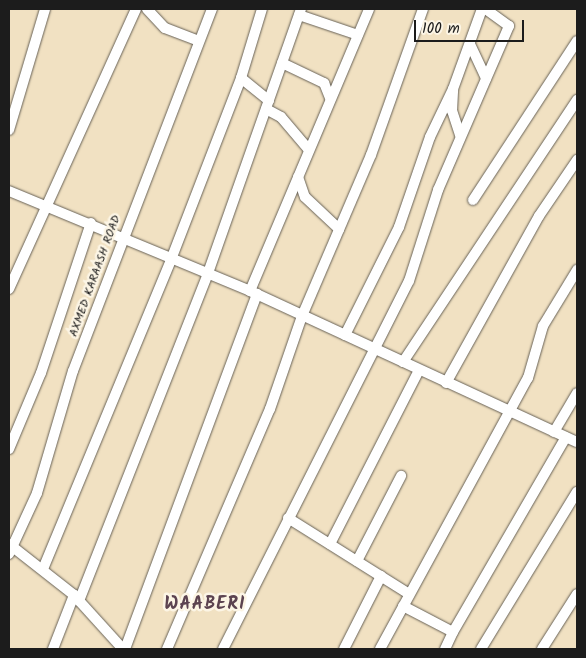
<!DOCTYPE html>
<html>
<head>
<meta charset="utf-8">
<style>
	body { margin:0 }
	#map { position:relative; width:586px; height:658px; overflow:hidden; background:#f1e1c2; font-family:Kalam,sans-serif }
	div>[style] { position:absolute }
	.roads { filter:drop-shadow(0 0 1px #676156) drop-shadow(0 0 1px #676156) }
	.minor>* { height:10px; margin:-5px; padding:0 5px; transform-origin:5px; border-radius:5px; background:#fff }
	span { translate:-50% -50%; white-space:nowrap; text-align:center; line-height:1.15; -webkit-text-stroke:5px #fcf5e5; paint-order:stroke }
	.street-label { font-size:12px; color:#1c1c1c }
	.district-label { font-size:18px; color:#5c4350; font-weight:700; letter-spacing:1px }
	.frame { position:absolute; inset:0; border:10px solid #1c1c1c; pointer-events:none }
	.scale { position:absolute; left:414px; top:20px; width:110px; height:22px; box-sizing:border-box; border:2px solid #1c1c1c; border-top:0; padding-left:6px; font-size:15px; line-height:18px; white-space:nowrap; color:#1c1c1c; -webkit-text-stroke:4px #fcf5e5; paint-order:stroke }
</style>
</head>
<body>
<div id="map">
	<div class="roads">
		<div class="minor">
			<div style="left:147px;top:9px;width:26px;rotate:47deg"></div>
			<div style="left:165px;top:28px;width:36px;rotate:21deg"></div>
			<div style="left:299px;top:15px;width:62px;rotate:18.7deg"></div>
			<div style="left:470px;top:44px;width:38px;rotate:65deg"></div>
			<div style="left:282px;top:63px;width:47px;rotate:25.5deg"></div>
			<div style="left:324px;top:83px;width:16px;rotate:68deg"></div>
			<div style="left:241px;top:78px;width:36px;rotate:39deg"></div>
			<div style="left:266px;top:109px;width:17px;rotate:28deg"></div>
			<div style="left:281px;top:117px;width:43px;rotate:49.7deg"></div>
			<div style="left:9px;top:130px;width:126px;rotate:-73.4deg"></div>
			<div style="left:460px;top:135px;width:25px;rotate:-108deg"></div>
			<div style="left:452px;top:111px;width:22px;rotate:-87deg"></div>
			<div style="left:453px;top:89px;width:85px;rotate:-70.1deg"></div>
			<div style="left:298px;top:177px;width:21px;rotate:71deg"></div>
			<div style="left:305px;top:197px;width:47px;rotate:43.3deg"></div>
			<div style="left:9px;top:191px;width:261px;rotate:22.5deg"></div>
			<div style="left:250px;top:291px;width:360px;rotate:24.8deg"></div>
			<div style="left:473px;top:200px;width:190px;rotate:-56.8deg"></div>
			<div style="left:9px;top:289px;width:307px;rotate:-65.6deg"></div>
			<div style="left:250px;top:291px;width:306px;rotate:-67.1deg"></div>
			<div style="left:345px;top:335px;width:121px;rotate:-63.4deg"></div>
			<div style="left:399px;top:227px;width:95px;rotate:-71deg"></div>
			<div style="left:430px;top:137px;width:53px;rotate:-64.4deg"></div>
			<div style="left:403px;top:362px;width:315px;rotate:-56.4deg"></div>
			<div style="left:446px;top:383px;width:191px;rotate:-60.9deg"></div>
			<div style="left:539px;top:216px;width:68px;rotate:-55.8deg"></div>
			<div style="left:554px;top:432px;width:45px;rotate:-59.5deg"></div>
			<div style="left:9px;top:449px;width:82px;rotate:-67.2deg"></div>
			<div style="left:41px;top:373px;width:158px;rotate:-71.6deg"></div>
			<div style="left:288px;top:518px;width:143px;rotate:32.1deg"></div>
			<div style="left:9px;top:544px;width:83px;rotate:38.1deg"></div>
			<div style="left:74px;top:595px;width:73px;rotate:47.8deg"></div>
			<div style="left:330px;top:544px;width:195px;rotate:-62.9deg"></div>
			<div style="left:9px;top:554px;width:67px;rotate:-65.3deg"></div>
			<div style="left:37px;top:493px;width:127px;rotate:-73.6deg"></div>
			<div style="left:73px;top:371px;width:388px;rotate:-69deg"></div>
			<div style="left:357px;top:561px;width:96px;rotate:-62.6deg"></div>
			<div style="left:43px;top:569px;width:338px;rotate:-67.5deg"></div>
			<div style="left:172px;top:257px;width:192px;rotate:-68.9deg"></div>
			<div style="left:241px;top:78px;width:72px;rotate:-73.1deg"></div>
			<div style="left:79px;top:601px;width:352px;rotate:-68.5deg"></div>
			<div style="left:208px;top:273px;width:280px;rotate:-70.6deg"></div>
			<div style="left:403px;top:606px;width:56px;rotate:27.5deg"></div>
			<div style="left:453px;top:632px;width:19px;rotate:115deg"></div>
			<div style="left:453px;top:632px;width:225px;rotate:-59.9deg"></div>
			<div style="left:53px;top:649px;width:58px;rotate:-68.7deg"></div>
			<div style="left:125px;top:649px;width:379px;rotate:-69.6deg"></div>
			<div style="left:167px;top:649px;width:261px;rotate:-66.8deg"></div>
			<div style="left:270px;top:409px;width:98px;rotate:-71deg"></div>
			<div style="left:302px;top:316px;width:175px;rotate:-66.8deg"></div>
			<div style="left:371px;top:155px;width:155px;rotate:-70.4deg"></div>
			<div style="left:223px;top:649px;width:412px;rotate:-63.2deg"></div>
			<div style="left:409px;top:281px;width:96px;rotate:-72.3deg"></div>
			<div style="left:438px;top:190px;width:179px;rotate:-66.6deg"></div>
			<div style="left:509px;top:26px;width:29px;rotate:-144deg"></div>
			<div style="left:344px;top:649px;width:82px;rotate:-63.1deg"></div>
			<div style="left:380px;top:649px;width:309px;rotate:-61.4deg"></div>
			<div style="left:528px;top:378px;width:54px;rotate:-73.9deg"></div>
			<div style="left:543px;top:326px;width:66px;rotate:-58.7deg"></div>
			<div style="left:481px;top:649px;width:184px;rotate:-58.6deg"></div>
			<div style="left:542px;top:649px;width:65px;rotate:-57.5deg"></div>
		</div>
	</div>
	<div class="street-label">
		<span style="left:95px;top:276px;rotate:-70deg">AXMED KARAASH ROAD</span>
	</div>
	<div class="district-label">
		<span style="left:205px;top:605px">WAABERI</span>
	</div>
	<div class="frame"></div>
	<div class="scale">100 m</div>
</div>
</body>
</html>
